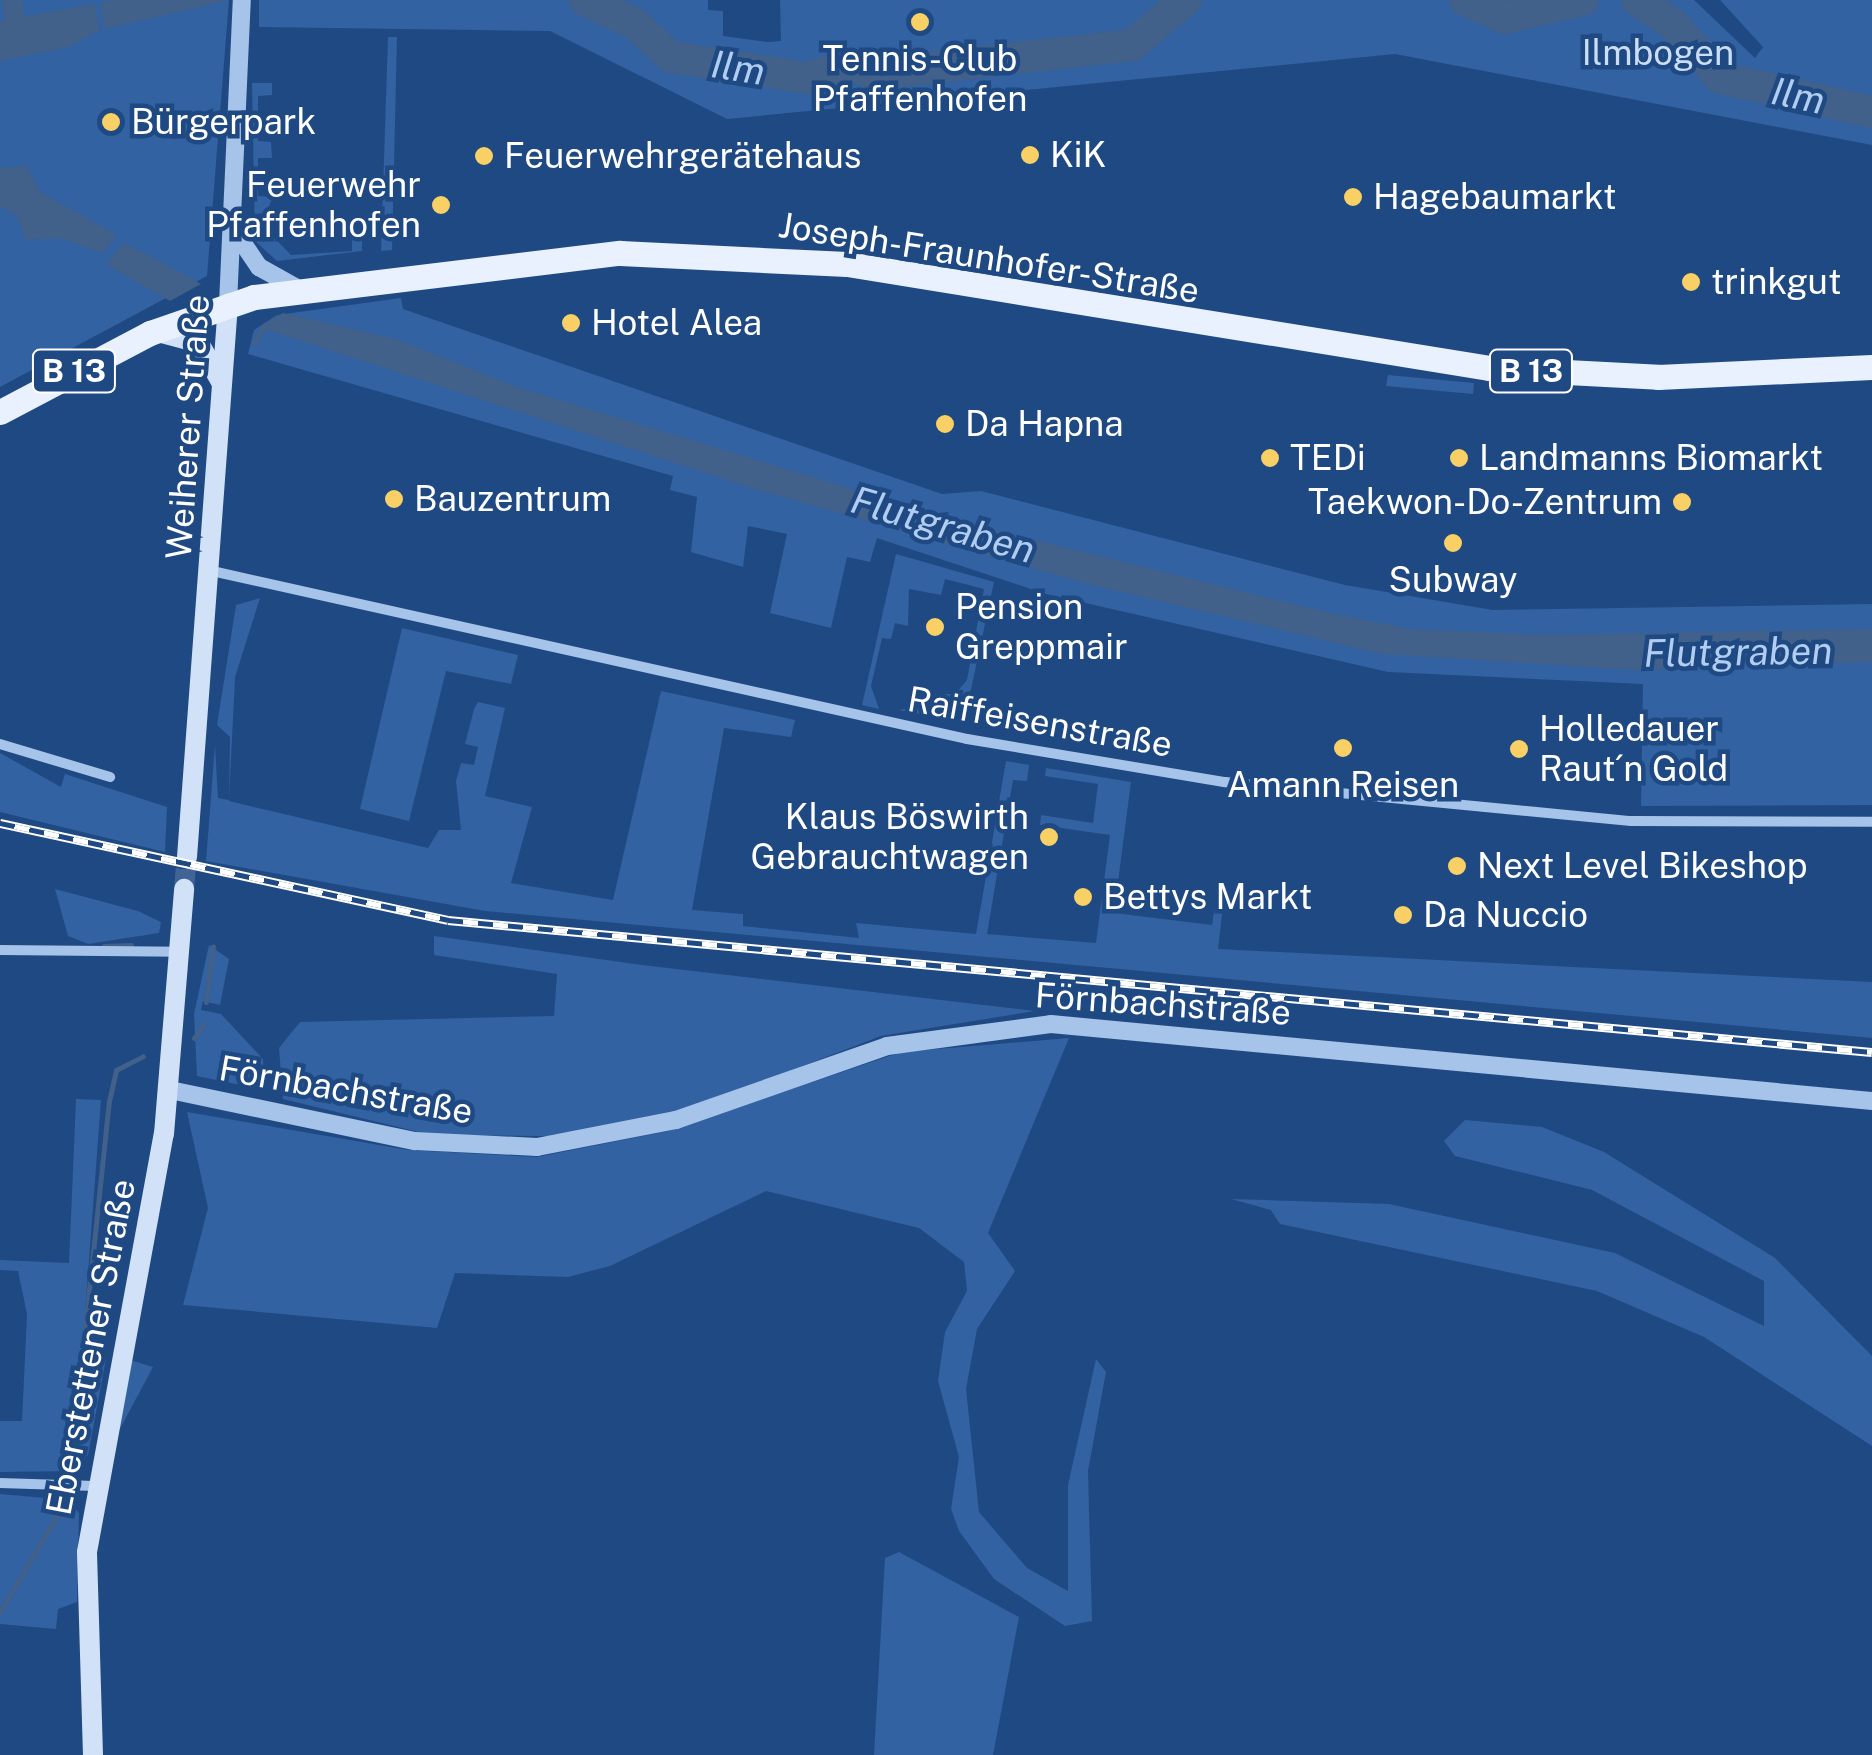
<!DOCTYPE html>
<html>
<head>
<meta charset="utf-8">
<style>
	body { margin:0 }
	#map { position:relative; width:1872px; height:1755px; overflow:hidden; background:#1f4983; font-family:"Public Sans",sans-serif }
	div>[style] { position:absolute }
	.green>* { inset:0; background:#3262a1 }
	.water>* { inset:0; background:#41608a }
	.stream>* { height:5px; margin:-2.5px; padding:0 2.5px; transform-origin:2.5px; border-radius:2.5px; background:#41608a }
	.canal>* { height:20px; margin:-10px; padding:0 10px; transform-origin:10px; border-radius:10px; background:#41608a }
	.river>* { height:32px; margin:-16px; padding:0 16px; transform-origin:16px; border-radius:16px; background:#41608a }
	.secondary-tunnel>* { height:20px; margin-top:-10px; transform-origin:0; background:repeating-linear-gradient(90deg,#416496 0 20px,transparent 0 30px) }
	.minor>* { height:10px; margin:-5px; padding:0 5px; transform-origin:5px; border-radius:5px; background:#a6c3e9 }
	.tertiary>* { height:18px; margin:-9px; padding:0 9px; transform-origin:9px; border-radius:9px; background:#a6c3e9 }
	.secondary>* { height:20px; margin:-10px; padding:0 10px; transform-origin:10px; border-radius:10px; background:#d1e1f7 }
	.primary>* { height:25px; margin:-12.5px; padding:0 12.5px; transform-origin:12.5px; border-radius:12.5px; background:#e9f1fe }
	.rail>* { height:9px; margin-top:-4.5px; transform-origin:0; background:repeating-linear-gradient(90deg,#1f4983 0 15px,#fff 0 30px); box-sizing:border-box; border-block:2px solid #fff }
	.dots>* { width:28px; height:28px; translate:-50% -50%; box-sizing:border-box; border:5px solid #1f4983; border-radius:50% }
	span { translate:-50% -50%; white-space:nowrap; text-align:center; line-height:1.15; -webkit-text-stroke:9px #1f4983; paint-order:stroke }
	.shield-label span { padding:2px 8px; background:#1f4983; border:2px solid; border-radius:8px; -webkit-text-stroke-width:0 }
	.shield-label { font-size:32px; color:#fff; font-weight:700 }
	.park-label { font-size:35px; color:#cadef7 }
	.poi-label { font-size:35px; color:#fff }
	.left { translate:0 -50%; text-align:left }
	.right { translate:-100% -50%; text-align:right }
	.street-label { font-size:35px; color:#fff }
	.water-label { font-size:38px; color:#b1cdf1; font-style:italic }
</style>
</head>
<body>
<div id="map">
	<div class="green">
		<div style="clip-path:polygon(0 0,229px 0,207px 276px,0 387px)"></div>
		<div style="clip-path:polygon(259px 0,708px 0,708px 10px,723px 11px,723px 36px,768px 42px,781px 41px,780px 0,1694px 0,1755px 58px,1763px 47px,1720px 0,1872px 0,1872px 145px,1395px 54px,727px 119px,550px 31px,259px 27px)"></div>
		<div style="clip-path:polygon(388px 37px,397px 37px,392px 250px,381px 251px)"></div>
		<div style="clip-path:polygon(252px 83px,272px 83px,272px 95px,258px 96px,258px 141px,271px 142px,272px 158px,258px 158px,258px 196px,273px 197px,261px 224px,291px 255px,352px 251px,352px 239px,362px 239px,362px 251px,277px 261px,255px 241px)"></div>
		<div style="clip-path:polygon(401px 298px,403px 309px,942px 494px,981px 491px,1345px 585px,1493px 610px,1872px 604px,1872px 805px,1641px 806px,1643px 684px,1388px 672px,1046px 594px,877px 538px,870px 562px,847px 557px,831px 628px,770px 613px,787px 534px,748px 526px,743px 567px,691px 552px,697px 497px,670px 490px,673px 476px,248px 354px,254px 330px,277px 315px)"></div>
		<div style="clip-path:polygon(1388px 375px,1474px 383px,1473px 394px,1386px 386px)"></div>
		<div style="clip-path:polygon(896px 554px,994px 582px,964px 722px,899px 710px,919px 706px,921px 694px,955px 694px,967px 680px,984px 589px,945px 579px,941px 595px,909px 589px,908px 626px,895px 623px,891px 639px,882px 638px,871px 686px,879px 709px,862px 705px)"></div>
		<div style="clip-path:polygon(260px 598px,235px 677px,229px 801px,428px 848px,439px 830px,461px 830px,456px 781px,461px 763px,474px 765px,478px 747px,465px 744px,474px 709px,478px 702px,505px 708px,485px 796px,532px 807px,511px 883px,613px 900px,661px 691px,795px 720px,791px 737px,724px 728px,692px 910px,743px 914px,743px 926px,859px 938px,856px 923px,976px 934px,1006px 761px,1029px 765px,1027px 781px,1013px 780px,987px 934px,1096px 943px,1110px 835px,1040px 825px,1041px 815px,1093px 823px,1098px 784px,1045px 776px,1046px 768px,1131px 782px,1114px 913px,1212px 925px,1215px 905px,1223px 906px,1218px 949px,1872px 982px,1872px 1038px,485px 911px,206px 861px,215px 745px,218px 798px,229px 800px,230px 737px,217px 725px,236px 605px)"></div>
		<div style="clip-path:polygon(402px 628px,518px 655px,511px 684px,446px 671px,409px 821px,360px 809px)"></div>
		<div style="clip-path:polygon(0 753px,61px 787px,65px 774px,167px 807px,165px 852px,0 812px)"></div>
		<div style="clip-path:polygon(55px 889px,138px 911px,161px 922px,159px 933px,88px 944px,68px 936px)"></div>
		<div style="clip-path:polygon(434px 936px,642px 965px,1035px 1011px,881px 1036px,680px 1113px,548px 1136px,431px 1135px,283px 1099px,279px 1048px,300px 1022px,554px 1016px,557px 974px,434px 955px)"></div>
		<div style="clip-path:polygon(209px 945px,229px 959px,220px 1005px,203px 1001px,201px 1010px,221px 1014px,263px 1059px,264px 1080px,255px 1088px,197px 1076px,194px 1014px)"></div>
		<div style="clip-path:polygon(1069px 1038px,988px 1233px,1015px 1271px,977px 1329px,966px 1389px,979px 1512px,1027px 1568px,1068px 1591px,1068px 1485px,1096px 1359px,1106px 1372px,1088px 1471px,1092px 1621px,1065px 1626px,994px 1579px,959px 1531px,951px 1509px,959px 1457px,938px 1381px,945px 1332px,967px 1291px,964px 1262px,919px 1228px,766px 1191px,610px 1266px,568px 1277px,455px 1273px,437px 1328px,183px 1305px,208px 1208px,187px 1112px,408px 1150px,537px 1157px,668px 1131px,901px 1052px)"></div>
		<div style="clip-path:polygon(76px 1099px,101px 1100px,82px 1354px,106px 1359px,88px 1455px,76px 1471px,0 1472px,0 1421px,22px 1421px,27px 1314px,18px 1271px,0 1270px,0 1260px,69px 1263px)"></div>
		<div style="clip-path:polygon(1465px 1120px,1542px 1127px,1604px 1152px,1775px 1258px,1872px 1356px,1872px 1446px,1704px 1337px,1597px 1291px,1280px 1224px,1271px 1210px,1231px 1199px,1389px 1204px,1615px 1253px,1764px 1326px,1764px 1281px,1592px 1190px,1455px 1156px,1444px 1141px)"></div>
		<div style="clip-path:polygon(130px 1360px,153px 1367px,114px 1440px)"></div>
		<div style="clip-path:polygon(0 1494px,68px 1500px,79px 1513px,77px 1602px,58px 1609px,56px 1629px,0 1624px)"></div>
		<div style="clip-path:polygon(899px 1552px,1019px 1617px,993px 1755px,874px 1755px,885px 1558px)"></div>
	</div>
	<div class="water">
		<div style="clip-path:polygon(229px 0,105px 29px,100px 3px,116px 0)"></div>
		<div style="clip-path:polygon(95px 4px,100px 30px,69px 47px,0 61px,0 21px)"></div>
		<div style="clip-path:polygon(27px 166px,40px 192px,117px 235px,103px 253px,59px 238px,26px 240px,17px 216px,0 206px,0 168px)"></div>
		<div style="clip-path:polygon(124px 243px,154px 258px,201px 284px,170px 301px,106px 264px)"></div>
		<div style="clip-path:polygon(283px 313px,395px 339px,520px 388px,957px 521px,1334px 614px,1411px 629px,1545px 635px,1872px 629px,1872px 662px,1634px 670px,1382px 654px,1088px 584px,755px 489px,259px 327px)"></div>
	</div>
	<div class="stream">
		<div style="left:254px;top:343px;width:21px;rotate:-59deg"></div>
		<div style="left:104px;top:946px;width:27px;rotate:-2deg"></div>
		<div style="left:206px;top:1002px;width:56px;rotate:-82.9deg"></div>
		<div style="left:194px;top:1038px;width:16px;rotate:-55deg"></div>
		<div style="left:72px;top:1452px;width:353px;rotate:-84deg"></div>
		<div style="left:109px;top:1101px;width:32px;rotate:-77deg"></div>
		<div style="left:116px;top:1070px;width:30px;rotate:-27deg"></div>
		<div style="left:0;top:1612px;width:120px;rotate:-59.4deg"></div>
	</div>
	<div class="canal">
		<div style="left:12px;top:0;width:34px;rotate:82deg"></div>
	</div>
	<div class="river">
		<div style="left:585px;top:0;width:55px;rotate:25.6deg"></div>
		<div style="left:635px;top:24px;width:49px;rotate:42.5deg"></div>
		<div style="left:671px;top:57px;width:137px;rotate:8.8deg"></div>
		<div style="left:806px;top:78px;width:47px;rotate:-16.1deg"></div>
		<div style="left:851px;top:65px;width:25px;rotate:21deg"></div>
		<div style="left:874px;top:74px;width:260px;rotate:-6.4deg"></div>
		<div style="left:1132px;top:45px;width:70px;rotate:-39.8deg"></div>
		<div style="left:1465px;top:0;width:44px;rotate:24.2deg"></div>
		<div style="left:1505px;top:18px;width:80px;rotate:-13deg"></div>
		<div style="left:1637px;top:0;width:43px;rotate:33.7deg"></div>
		<div style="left:1673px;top:24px;width:72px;rotate:49deg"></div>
		<div style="left:1720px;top:78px;width:156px;rotate:12.6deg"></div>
	</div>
	<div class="secondary-tunnel">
		<div style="left:184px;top:889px;width:32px;rotate:-85deg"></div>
	</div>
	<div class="minor">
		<div style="left:212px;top:571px;width:773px;rotate:12.54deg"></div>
		<div style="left:967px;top:739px;width:262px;rotate:9.5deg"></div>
		<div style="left:1225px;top:782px;width:408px;rotate:5.5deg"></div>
		<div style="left:1631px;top:821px;width:241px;rotate:0.2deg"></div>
		<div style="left:0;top:744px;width:115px;rotate:16.7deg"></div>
		<div style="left:0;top:950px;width:179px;rotate:0.6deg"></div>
		<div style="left:0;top:1483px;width:95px;rotate:1.8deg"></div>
	</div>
	<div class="tertiary">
		<div style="left:234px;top:230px;width:45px;rotate:56deg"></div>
		<div style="left:259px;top:267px;width:43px;rotate:28.9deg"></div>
		<div style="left:228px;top:304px;width:304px;rotate:-87.4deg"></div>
		<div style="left:170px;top:1090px;width:250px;rotate:11.8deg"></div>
		<div style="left:415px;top:1141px;width:122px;rotate:2.8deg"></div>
		<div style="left:537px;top:1147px;width:142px;rotate:-11deg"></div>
		<div style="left:676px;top:1120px;width:224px;rotate:-19.3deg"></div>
		<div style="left:887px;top:1046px;width:165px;rotate:-7.6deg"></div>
		<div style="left:1051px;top:1024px;width:825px;rotate:5.36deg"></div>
	</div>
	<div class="secondary">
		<div style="left:162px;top:333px;width:38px;rotate:15deg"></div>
		<div style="left:199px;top:343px;width:45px;rotate:60.6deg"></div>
		<div style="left:187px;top:857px;width:555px;rotate:-85.76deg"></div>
		<div style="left:93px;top:1755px;width:203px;rotate:-91.7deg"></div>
		<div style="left:87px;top:1552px;width:425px;rotate:-79.6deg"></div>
		<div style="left:164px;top:1134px;width:246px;rotate:-85.3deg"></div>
	</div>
	<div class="primary">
		<div style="left:0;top:412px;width:170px;rotate:-27.8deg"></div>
		<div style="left:150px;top:333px;width:110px;rotate:-19.1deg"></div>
		<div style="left:254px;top:297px;width:369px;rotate:-6.9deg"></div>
		<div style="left:620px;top:253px;width:227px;rotate:2.8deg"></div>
		<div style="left:847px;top:264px;width:650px;rotate:9.2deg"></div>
		<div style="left:1489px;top:368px;width:169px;rotate:3deg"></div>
		<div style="left:1658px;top:377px;width:214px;rotate:-2.7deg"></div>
	</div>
	<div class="rail">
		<div style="left:0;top:823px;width:458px;rotate:12.2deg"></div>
		<div style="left:448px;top:920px;width:1430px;rotate:5.3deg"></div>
	</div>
	<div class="dots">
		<div style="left:920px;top:22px;background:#f8d065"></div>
		<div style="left:111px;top:122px;background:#f8d065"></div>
		<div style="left:1030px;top:155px;background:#f8d065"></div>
		<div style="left:484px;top:156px;background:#f8d065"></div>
		<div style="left:1353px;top:197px;background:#f8d065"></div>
		<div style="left:441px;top:205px;background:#f8d065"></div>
		<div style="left:1691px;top:282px;background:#f8d065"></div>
		<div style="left:571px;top:323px;background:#f8d065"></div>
		<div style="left:945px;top:424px;background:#f8d065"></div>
		<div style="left:1270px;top:458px;background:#f8d065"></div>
		<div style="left:1459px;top:458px;background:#f8d065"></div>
		<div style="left:394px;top:499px;background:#f8d065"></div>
		<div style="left:1682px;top:502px;background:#f8d065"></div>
		<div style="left:1453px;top:543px;background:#f8d065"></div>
		<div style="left:935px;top:627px;background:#f8d065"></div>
		<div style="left:1343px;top:748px;background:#f8d065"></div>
		<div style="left:1519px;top:749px;background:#f8d065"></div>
		<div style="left:1049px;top:837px;background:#f8d065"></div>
		<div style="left:1457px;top:866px;background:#f8d065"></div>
		<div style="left:1083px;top:897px;background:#f8d065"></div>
		<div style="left:1403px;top:915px;background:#f8d065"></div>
	</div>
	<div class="shield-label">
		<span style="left:74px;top:371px">B 13</span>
		<span style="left:1531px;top:371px">B 13</span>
	</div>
	<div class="park-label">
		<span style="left:1658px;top:53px">Ilmbogen</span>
	</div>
	<div class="poi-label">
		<span style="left:920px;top:79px">Tennis-Club<br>Pfaffenhofen</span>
		<span class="left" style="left:131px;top:122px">Bürgerpark</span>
		<span class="left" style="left:1050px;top:155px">KiK</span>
		<span class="left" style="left:504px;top:156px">Feuerwehrgerätehaus</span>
		<span class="right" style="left:421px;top:205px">Feuerwehr<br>Pfaffenhofen</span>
		<span class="left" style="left:1373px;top:197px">Hagebaumarkt</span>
		<span class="left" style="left:1711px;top:282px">trinkgut</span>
		<span class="left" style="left:591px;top:323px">Hotel Alea</span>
		<span class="left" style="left:965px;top:424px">Da Hapna</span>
		<span class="left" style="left:1290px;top:458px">TEDi</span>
		<span class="left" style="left:1479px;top:458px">Landmanns Biomarkt</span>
		<span class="left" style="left:414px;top:499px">Bauzentrum</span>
		<span class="right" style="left:1662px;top:502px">Taekwon-Do-Zentrum</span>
		<span style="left:1453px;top:580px">Subway</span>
		<span class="left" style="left:955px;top:627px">Pension<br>Greppmair</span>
		<span class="left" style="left:1539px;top:749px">Holledauer<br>Raut´n Gold</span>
		<span style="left:1343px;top:785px">Amann Reisen</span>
		<span class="right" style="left:1029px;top:837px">Klaus Böswirth<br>Gebrauchtwagen</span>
		<span class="left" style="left:1477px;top:866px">Next Level Bikeshop</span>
		<span class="left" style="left:1103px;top:897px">Bettys Markt</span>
		<span class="left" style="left:1423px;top:915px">Da Nuccio</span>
	</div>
	<div class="street-label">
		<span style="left:989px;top:258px;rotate:9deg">Joseph-Fraunhofer-Straße</span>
		<span style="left:188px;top:427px;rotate:-86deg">Weiherer Straße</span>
		<span style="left:1040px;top:722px;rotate:10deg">Raiffeisenstraße</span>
		<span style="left:1163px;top:1004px;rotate:4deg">Förnbachstraße</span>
		<span style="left:346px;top:1090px;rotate:10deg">Förnbachstraße</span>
		<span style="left:91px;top:1347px;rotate:-79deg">Eberstettener Straße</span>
	</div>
	<div class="water-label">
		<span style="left:738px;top:68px;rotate:9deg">Ilm</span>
		<span style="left:1798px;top:96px;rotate:12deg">Ilm</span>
		<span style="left:943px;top:525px;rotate:16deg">Flutgraben</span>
		<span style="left:1738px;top:652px;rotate:-1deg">Flutgraben</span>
	</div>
</div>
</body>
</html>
